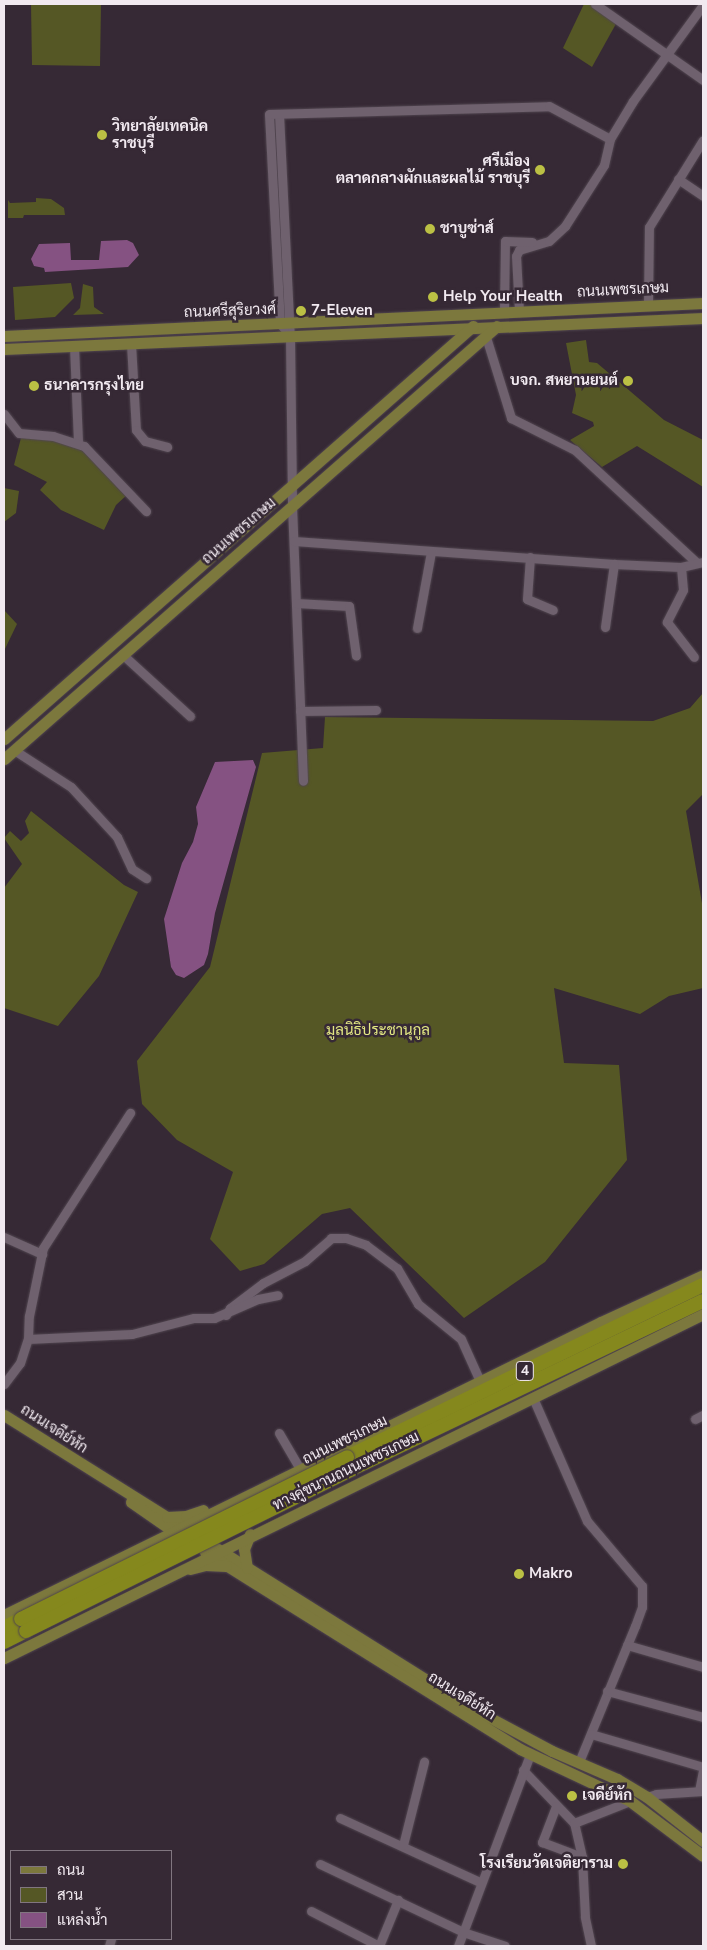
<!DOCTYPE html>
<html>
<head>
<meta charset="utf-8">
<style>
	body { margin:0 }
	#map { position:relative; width:707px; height:1950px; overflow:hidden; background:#362935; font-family:"Nunito Sans",Sarabun,sans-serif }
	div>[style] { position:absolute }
	.green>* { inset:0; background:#555725 }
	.water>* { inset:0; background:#855282 }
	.roads { filter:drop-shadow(0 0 1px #50454f) drop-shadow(0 0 1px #50454f) }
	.minor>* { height:9px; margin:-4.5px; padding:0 4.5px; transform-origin:4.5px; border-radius:4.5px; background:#6f616e }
	.major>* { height:11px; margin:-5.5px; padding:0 5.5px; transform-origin:5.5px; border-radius:5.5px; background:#7c783d }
	.highway>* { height:14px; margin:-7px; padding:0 7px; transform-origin:7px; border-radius:7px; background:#85881d }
	.bridges { filter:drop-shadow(0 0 1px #50454f) drop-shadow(0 0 1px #50454f) }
	.highway-bridge>* { height:14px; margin:-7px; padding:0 7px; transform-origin:7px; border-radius:7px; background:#85881d }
	.dots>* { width:14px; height:14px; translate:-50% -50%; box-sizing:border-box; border:2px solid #362935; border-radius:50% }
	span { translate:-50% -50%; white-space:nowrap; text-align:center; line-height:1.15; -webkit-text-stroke:5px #362935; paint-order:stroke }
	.shield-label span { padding:1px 4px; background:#362935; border:1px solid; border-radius:4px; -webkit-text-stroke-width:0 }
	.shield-label { font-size:14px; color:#f1e9f0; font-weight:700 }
	.poi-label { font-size:15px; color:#f1e9f0; font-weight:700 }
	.left { translate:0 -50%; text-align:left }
	.right { translate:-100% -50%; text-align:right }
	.street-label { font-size:15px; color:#f1e9f0 }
	.park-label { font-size:15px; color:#e2e783 }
	.frame { position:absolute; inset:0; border:5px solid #f1e9f0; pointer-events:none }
	.legend { position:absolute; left:10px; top:1850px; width:162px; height:90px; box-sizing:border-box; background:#362935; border:1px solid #817680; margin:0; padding:6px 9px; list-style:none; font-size:15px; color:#f1e9f0 }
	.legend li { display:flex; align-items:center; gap:10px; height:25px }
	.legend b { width:25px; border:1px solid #817680 }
</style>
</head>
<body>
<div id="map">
	<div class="green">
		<div style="clip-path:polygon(31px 4px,101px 4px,100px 66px,32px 65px)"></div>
		<div style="clip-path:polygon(584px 4px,591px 4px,617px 22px,592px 67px,563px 48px)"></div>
		<div style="clip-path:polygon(36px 198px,51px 199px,64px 208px,65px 215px,24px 215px,23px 218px,8px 218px,8px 200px,10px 203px,36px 202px)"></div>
		<div style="clip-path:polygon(71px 283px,74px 298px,55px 317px,15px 320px,13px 287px)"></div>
		<div style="clip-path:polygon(83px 284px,93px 287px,94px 307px,104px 314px,73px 315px,80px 308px)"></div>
		<div style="clip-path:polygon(586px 340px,589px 362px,597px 363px,664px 420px,703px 440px,703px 487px,637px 446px,602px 467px,570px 440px,594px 426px,593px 422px,572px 413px,576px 395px,566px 343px)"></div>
		<div style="clip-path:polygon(22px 434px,78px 442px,128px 494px,116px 505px,104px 530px,61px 510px,40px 490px,47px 482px,14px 465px)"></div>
		<div style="clip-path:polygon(4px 488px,19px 491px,16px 513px,4px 522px)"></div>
		<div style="clip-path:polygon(4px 610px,17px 624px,4px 651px)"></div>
		<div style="clip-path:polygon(703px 693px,703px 794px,686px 811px,703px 909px,703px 988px,669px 996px,640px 1014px,554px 988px,564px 1063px,619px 1065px,627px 1160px,545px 1262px,464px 1318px,350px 1208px,322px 1214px,264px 1264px,240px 1271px,210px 1239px,233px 1172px,177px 1140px,142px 1104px,137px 1061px,210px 967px,262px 753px,323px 748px,325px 717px,653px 721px,690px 708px)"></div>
		<div style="clip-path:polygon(31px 811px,124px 885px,138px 892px,99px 976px,58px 1026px,4px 1008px,4px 888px,22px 864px,4px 838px,10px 831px,21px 841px,29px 833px,25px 821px)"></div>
	</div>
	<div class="water">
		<div style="clip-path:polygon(127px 240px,133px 243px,139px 255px,128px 267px,45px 272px,44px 268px,34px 266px,31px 259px,39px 244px,70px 243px,71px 260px,99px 260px,101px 241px)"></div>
		<div style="clip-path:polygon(253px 760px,256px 767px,215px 913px,208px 954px,204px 965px,184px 978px,176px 975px,171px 967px,164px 919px,182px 863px,193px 842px,198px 824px,196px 807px,215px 762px)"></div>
	</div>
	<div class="roads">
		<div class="minor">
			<div style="left:595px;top:4px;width:132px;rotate:35.1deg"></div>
			<div style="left:279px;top:114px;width:222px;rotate:87.2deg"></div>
			<div style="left:290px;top:336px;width:170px;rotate:89.3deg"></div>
			<div style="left:292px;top:506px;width:275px;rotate:87.7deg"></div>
			<div style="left:678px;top:179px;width:30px;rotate:34deg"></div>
			<div style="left:648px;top:305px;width:78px;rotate:-89.3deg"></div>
			<div style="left:649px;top:227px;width:102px;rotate:-58.2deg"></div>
			<div style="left:519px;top:311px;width:55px;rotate:-93.1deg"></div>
			<div style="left:516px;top:256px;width:7px;rotate:-63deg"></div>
			<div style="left:519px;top:250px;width:31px;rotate:-17deg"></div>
			<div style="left:549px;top:241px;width:22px;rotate:-43deg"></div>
			<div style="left:565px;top:226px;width:72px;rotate:-57.4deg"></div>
			<div style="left:604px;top:165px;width:27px;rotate:-77deg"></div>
			<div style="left:610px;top:139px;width:44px;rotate:-58.8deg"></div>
			<div style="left:633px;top:101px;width:119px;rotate:-53.9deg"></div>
			<div style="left:504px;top:312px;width:71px;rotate:-89.2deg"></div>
			<div style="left:505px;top:241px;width:27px;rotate:2deg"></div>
			<div style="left:284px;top:328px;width:6px;rotate:-135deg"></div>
			<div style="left:280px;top:324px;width:210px;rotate:-93deg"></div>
			<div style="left:269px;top:114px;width:280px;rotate:-1.6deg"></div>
			<div style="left:549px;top:106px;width:69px;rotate:28.4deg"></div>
			<div style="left:486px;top:337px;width:85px;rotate:72.8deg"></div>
			<div style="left:511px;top:418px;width:72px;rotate:26.6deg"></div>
			<div style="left:575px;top:450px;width:165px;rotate:42.8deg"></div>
			<div style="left:131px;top:344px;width:86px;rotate:86.7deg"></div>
			<div style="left:136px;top:430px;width:14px;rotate:51deg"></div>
			<div style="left:145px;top:441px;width:23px;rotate:15deg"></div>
			<div style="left:74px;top:346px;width:96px;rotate:87.6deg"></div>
			<div style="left:4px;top:414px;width:24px;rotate:52deg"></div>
			<div style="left:19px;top:433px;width:34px;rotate:5deg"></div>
			<div style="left:53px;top:436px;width:33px;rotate:18deg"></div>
			<div style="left:84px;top:446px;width:90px;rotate:46.4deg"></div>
			<div style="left:294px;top:541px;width:321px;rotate:4.1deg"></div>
			<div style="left:614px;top:564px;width:67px;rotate:2.6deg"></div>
			<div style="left:681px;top:567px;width:23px;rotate:-13deg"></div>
			<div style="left:530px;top:557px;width:42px;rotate:94.1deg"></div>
			<div style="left:527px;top:599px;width:28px;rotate:23deg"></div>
			<div style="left:681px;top:567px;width:23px;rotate:85deg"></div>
			<div style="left:683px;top:590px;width:36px;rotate:117deg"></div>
			<div style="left:667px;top:622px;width:44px;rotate:52.4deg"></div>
			<div style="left:296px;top:603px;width:53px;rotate:3.2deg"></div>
			<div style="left:349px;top:606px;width:50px;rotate:82deg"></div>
			<div style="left:605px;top:627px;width:64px;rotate:-81.9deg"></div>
			<div style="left:417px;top:628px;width:77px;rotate:-79.6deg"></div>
			<div style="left:122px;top:654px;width:92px;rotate:42.4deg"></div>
			<div style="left:300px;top:711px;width:76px;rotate:-0.8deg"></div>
			<div style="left:14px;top:750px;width:68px;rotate:33deg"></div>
			<div style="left:71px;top:787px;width:68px;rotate:47.4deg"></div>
			<div style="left:117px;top:837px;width:35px;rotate:65deg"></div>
			<div style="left:132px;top:869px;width:17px;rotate:33deg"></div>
			<div style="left:4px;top:1237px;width:42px;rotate:24.1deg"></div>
			<div style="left:226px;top:1315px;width:8px;rotate:-60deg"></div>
			<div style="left:230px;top:1308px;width:41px;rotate:-37.1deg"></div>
			<div style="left:263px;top:1283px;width:47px;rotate:-27.6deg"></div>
			<div style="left:305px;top:1261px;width:35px;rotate:-41deg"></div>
			<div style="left:331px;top:1238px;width:15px"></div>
			<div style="left:346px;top:1238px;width:21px;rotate:19deg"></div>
			<div style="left:366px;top:1245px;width:39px;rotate:37deg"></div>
			<div style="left:397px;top:1268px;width:42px;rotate:59.7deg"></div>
			<div style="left:418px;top:1304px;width:55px;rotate:39.1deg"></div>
			<div style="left:461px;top:1339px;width:46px;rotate:65.7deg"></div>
			<div style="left:28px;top:1339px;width:104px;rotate:-2.8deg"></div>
			<div style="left:132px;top:1334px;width:64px;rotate:-14.5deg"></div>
			<div style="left:194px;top:1318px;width:20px"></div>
			<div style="left:214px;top:1318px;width:48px;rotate:-23.4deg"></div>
			<div style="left:258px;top:1299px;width:20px;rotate:-11deg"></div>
			<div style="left:4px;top:1384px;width:26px;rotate:-53deg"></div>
			<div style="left:20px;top:1363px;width:25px;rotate:-72deg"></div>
			<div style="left:28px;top:1339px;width:23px;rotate:-88deg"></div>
			<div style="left:29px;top:1316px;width:69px;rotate:-78.4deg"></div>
			<div style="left:43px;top:1248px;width:161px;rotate:-57.2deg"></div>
			<div style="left:533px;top:1398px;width:134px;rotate:66.3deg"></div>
			<div style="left:587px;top:1521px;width:85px;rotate:49.8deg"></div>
			<div style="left:642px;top:1586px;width:21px;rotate:90deg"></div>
			<div style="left:642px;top:1607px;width:20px;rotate:110deg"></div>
			<div style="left:635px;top:1626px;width:147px;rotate:112.4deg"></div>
			<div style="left:695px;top:1419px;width:9px;rotate:-27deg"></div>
			<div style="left:279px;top:1433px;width:42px;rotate:59.7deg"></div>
			<div style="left:627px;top:1645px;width:79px;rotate:16.1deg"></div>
			<div style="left:607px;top:1691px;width:99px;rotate:15.2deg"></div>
			<div style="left:591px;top:1734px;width:117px;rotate:16.4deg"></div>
			<div style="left:523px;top:1770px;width:74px;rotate:46.1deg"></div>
			<div style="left:699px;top:1791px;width:20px;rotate:-79deg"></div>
			<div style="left:647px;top:1797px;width:9px;rotate:-18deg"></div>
			<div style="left:656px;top:1794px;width:47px;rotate:-3.7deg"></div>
			<div style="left:556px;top:1806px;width:39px;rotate:111deg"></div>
			<div style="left:542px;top:1842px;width:43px;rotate:20.6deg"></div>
			<div style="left:340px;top:1818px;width:154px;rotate:24.6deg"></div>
			<div style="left:403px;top:1845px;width:86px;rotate:-75.8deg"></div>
			<div style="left:320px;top:1864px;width:158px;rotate:25.4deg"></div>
			<div style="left:463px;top:1932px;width:44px;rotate:18.4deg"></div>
			<div style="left:311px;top:1911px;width:76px;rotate:27.2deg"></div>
			<div style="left:109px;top:1946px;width:7px;rotate:-74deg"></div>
			<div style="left:379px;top:1946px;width:50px;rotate:-67.6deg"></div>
			<div style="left:458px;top:1946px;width:205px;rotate:-69.4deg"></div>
			<div style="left:591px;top:1946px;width:30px;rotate:-102deg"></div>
			<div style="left:585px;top:1917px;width:60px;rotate:-92.9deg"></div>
			<div style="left:582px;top:1857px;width:35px;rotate:-103deg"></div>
			<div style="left:574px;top:1823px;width:60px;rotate:-21.4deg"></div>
		</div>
		<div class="major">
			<div style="left:4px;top:336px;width:700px;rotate:-2.7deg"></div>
			<div style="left:4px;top:349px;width:700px;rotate:-2.54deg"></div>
			<div style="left:4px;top:739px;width:625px;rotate:-41.37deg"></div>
			<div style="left:4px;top:759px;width:656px;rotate:-41.29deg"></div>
			<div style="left:4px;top:1415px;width:548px;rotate:32.09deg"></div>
			<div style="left:468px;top:1706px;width:95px;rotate:28.2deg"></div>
			<div style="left:552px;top:1751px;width:71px;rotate:23.3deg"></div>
			<div style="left:617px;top:1779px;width:35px;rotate:31deg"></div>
			<div style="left:647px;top:1797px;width:71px;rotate:38.2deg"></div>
			<div style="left:131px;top:1502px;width:56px;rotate:34.8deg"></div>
			<div style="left:167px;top:1517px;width:19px;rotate:-3deg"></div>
			<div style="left:186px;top:1516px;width:18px;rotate:-19deg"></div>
			<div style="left:205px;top:1552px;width:372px;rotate:32deg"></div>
			<div style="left:520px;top:1749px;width:122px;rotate:25.3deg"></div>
			<div style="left:630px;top:1801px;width:91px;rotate:37deg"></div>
			<div style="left:247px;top:1568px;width:19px;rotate:-99deg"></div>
			<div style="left:244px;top:1549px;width:16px;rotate:-68deg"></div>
			<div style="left:190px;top:1569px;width:16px;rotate:-15deg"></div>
			<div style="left:205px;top:1565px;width:21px;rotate:3deg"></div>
			<div style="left:4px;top:1615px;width:665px;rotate:-26.14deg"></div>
			<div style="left:601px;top:1322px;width:112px;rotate:-24.7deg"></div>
			<div style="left:4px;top:1658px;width:779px;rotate:-26.2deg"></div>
		</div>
		<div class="highway">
			<div style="left:347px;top:1457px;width:395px;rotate:-25.8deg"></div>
			<div style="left:352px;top:1469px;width:389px;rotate:-25.6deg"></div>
			<div style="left:4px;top:1628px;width:19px;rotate:-28deg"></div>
			<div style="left:4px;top:1642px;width:25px;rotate:-27deg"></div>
		</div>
	</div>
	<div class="bridges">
		<div class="highway-bridge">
			<div style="left:21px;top:1619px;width:364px;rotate:-26.4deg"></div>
			<div style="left:26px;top:1631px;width:364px;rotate:-26.4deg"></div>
		</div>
	</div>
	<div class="dots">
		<div style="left:102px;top:135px;background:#bbc044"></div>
		<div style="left:540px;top:170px;background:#bbc044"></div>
		<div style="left:430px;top:229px;background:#bbc044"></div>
		<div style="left:433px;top:297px;background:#bbc044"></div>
		<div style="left:301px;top:311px;background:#bbc044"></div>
		<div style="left:628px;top:381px;background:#bbc044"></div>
		<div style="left:34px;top:386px;background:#bbc044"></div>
		<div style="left:519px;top:1574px;background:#bbc044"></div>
		<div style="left:572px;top:1796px;background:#bbc044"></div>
		<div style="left:623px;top:1864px;background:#bbc044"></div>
	</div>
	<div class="shield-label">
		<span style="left:525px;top:1371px">4</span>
	</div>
	<div class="poi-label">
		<span class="left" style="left:112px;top:135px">วิทยาลัยเทคนิค<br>ราชบุรี</span>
		<span class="right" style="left:530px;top:170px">ศรีเมือง<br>ตลาดกลางผักและผลไม้ ราชบุรี</span>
		<span class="left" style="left:440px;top:229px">ชาบูซ่าส์</span>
		<span class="left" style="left:443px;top:297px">Help Your Health</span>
		<span class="left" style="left:311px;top:311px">7-Eleven</span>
		<span class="right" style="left:618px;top:381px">บจก. สหยานยนต์</span>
		<span class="left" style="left:44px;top:386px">ธนาคารกรุงไทย</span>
		<span class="left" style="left:529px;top:1574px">Makro</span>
		<span class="left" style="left:582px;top:1796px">เจดีย์หัก</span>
		<span class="right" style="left:613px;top:1864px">โรงเรียนวัดเจติยาราม</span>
	</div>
	<div class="street-label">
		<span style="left:623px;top:290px;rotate:-3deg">ถนนเพชรเกษม</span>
		<span style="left:230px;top:311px;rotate:-2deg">ถนนศรีสุริยวงศ์</span>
		<span style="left:239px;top:531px;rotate:-41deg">ถนนเพชรเกษม</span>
		<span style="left:54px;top:1429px;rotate:33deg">ถนนเจดีย์หัก</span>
		<span style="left:345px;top:1440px;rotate:-26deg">ถนนเพชรเกษม</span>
		<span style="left:346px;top:1471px;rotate:-26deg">ทางคู่ขนานถนนเพชรเกษม</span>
		<span style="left:462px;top:1696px;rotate:32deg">ถนนเจดีย์หัก</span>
	</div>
	<div class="park-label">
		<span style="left:378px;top:1031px">มูลนิธิประชานุกูล</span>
	</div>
	<div class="frame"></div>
	<ul class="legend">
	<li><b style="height:6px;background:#7c783d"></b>ถนน</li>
	<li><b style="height:14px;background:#555725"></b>สวน</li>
	<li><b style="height:14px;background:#855282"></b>แหล่งน้ำ</li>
	</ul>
</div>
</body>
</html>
